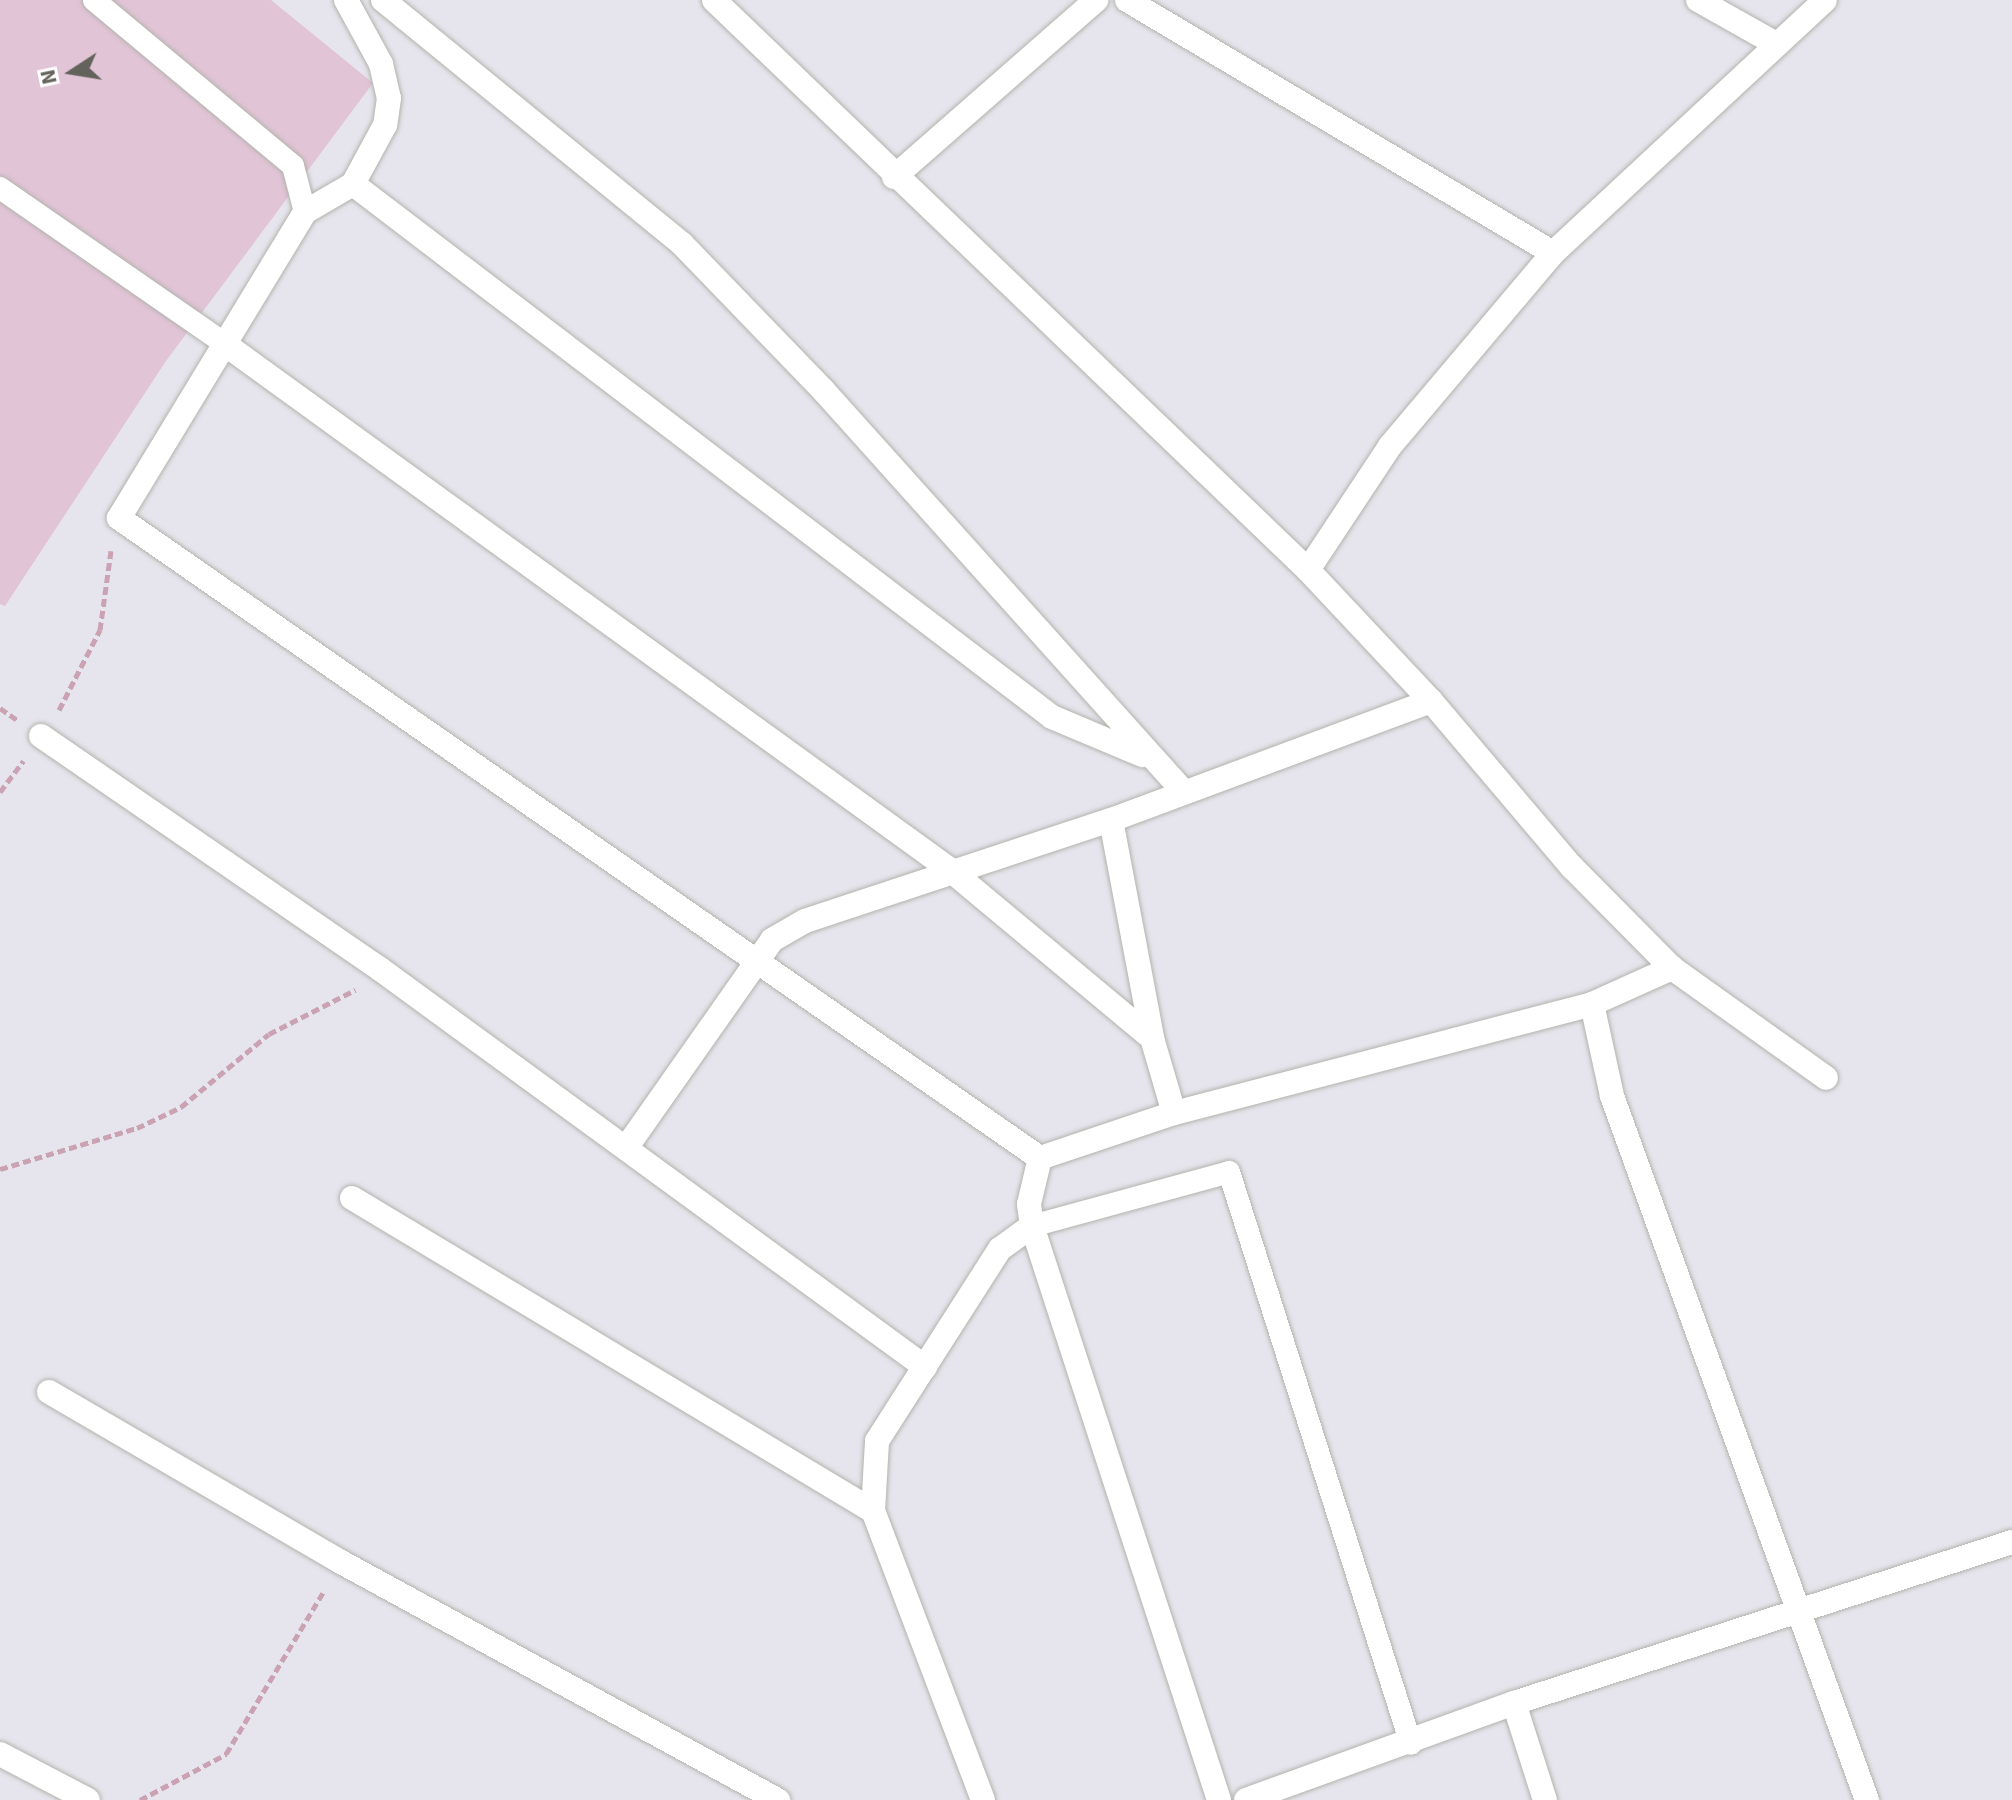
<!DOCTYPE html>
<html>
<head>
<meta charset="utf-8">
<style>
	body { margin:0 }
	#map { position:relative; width:2012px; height:1800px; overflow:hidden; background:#e6e5ed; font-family:"Source Sans 3",sans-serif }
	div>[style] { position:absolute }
	.green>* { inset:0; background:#e2c4d7 }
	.path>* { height:5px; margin-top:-2.5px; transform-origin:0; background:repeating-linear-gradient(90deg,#caa2b2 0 8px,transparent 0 12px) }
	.roads { filter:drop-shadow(0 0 2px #b3b3ad) drop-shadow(0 0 2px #b3b3ad) }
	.lane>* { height:22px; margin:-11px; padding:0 11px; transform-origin:11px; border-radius:11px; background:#fff }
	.street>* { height:24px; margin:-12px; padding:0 12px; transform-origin:12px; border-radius:12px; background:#fff }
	span { translate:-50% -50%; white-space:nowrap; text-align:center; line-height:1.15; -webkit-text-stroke:7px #fff; paint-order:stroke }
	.north { position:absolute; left:32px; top:32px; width:80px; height:80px; -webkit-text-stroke:6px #fff; paint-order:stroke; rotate:258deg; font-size:22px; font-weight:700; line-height:32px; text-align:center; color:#63635c }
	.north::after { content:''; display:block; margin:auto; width:28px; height:36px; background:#63635c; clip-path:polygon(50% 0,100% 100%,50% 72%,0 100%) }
</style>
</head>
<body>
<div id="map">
	<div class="green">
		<div style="clip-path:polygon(0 0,271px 0,373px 83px,166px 361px,5px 606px,0 604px)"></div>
	</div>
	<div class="path">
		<div style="left:0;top:708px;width:21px;rotate:35deg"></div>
		<div style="left:59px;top:710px;width:90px;rotate:-62.9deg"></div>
		<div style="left:100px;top:630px;width:80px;rotate:-82.1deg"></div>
		<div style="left:0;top:792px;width:39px;rotate:-53deg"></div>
		<div style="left:0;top:1169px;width:143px;rotate:-16.7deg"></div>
		<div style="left:137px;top:1128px;width:49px;rotate:-25.5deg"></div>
		<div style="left:181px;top:1107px;width:114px;rotate:-39.7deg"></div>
		<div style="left:269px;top:1034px;width:97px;rotate:-27.1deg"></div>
		<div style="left:140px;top:1800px;width:98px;rotate:-28.1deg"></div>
		<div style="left:226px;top:1754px;width:192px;rotate:-59deg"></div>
	</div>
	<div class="roads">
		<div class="lane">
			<div style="left:94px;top:0;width:259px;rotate:39.8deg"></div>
			<div style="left:293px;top:166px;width:48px;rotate:75.4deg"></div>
			<div style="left:0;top:188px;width:270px;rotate:34.7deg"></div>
			<div style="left:1032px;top:1226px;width:204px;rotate:-15.3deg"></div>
			<div style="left:1229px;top:1172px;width:600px;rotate:72.35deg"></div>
		</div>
		<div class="street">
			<div style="left:346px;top:0;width:73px;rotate:61.3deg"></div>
			<div style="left:381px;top:64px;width:35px;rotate:77deg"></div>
			<div style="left:389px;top:98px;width:27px;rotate:98deg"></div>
			<div style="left:385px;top:125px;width:67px;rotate:118.5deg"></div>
			<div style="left:353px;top:184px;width:56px;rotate:149.7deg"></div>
			<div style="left:305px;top:212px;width:358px;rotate:121.3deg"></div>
			<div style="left:119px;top:518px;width:1122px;rotate:34.8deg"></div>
			<div style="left:383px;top:0;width:386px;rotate:39.2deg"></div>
			<div style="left:682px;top:244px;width:203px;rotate:46deg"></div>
			<div style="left:823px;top:390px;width:539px;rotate:48.08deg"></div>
			<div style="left:714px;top:0;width:823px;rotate:43.82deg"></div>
			<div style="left:1308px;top:570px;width:180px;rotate:46.8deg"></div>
			<div style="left:1431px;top:701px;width:218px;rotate:49.7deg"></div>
			<div style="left:1572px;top:867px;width:142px;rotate:45.3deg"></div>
			<div style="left:1672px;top:968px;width:189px;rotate:35.5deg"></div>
			<div style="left:1127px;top:0;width:495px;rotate:30.7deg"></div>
			<div style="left:1698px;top:0;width:90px;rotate:29.4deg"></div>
			<div style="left:894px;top:177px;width:269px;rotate:-41.2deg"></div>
			<div style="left:353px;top:184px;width:879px;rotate:37.33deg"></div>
			<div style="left:1052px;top:717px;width:98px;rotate:22.9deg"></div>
			<div style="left:222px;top:342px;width:898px;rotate:35.94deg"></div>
			<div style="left:949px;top:869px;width:264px;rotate:39.8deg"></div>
			<div style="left:1152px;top:1038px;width:78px;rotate:73.7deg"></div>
			<div style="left:1308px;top:570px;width:149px;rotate:-56.5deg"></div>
			<div style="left:1390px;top:446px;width:253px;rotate:-49.8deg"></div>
			<div style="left:1553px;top:253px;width:371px;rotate:-42.9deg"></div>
			<div style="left:41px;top:736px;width:411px;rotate:34.5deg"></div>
			<div style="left:380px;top:969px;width:675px;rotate:36.14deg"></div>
			<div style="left:1111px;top:820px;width:222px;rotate:79.3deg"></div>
			<div style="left:1592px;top:1004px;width:94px;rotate:77.7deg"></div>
			<div style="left:1612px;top:1096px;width:749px;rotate:70.09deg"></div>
			<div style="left:626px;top:1148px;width:254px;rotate:-54.9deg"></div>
			<div style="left:772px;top:940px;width:38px;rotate:-30deg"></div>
			<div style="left:805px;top:921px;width:322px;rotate:-18.3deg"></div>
			<div style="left:1111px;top:820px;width:341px;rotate:-20.4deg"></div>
			<div style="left:352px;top:1198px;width:608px;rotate:31deg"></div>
			<div style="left:49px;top:1392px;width:338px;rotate:30.2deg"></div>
			<div style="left:341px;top:1562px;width:498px;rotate:28.6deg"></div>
			<div style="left:1514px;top:1703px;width:102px;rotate:72.3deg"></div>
			<div style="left:0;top:1754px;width:99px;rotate:27.6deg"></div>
			<div style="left:983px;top:1800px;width:309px;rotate:-110.8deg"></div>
			<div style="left:873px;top:1511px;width:70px;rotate:-86.7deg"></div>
			<div style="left:877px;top:1441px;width:228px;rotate:-57.4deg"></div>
			<div style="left:1000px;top:1249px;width:39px;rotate:-36deg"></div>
			<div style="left:1219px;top:1800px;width:604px;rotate:-108.04deg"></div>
			<div style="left:1032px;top:1226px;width:22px;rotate:-98deg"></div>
			<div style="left:1029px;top:1204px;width:47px;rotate:-76.6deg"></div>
			<div style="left:1040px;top:1158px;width:141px;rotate:-18.6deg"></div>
			<div style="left:1174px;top:1113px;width:432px;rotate:-14.6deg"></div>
			<div style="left:1592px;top:1004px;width:88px;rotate:-24.2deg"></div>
			<div style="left:1246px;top:1800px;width:285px;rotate:-19.9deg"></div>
			<div style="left:1514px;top:1703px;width:523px;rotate:-17.92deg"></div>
		</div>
	</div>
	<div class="north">N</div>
</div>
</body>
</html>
